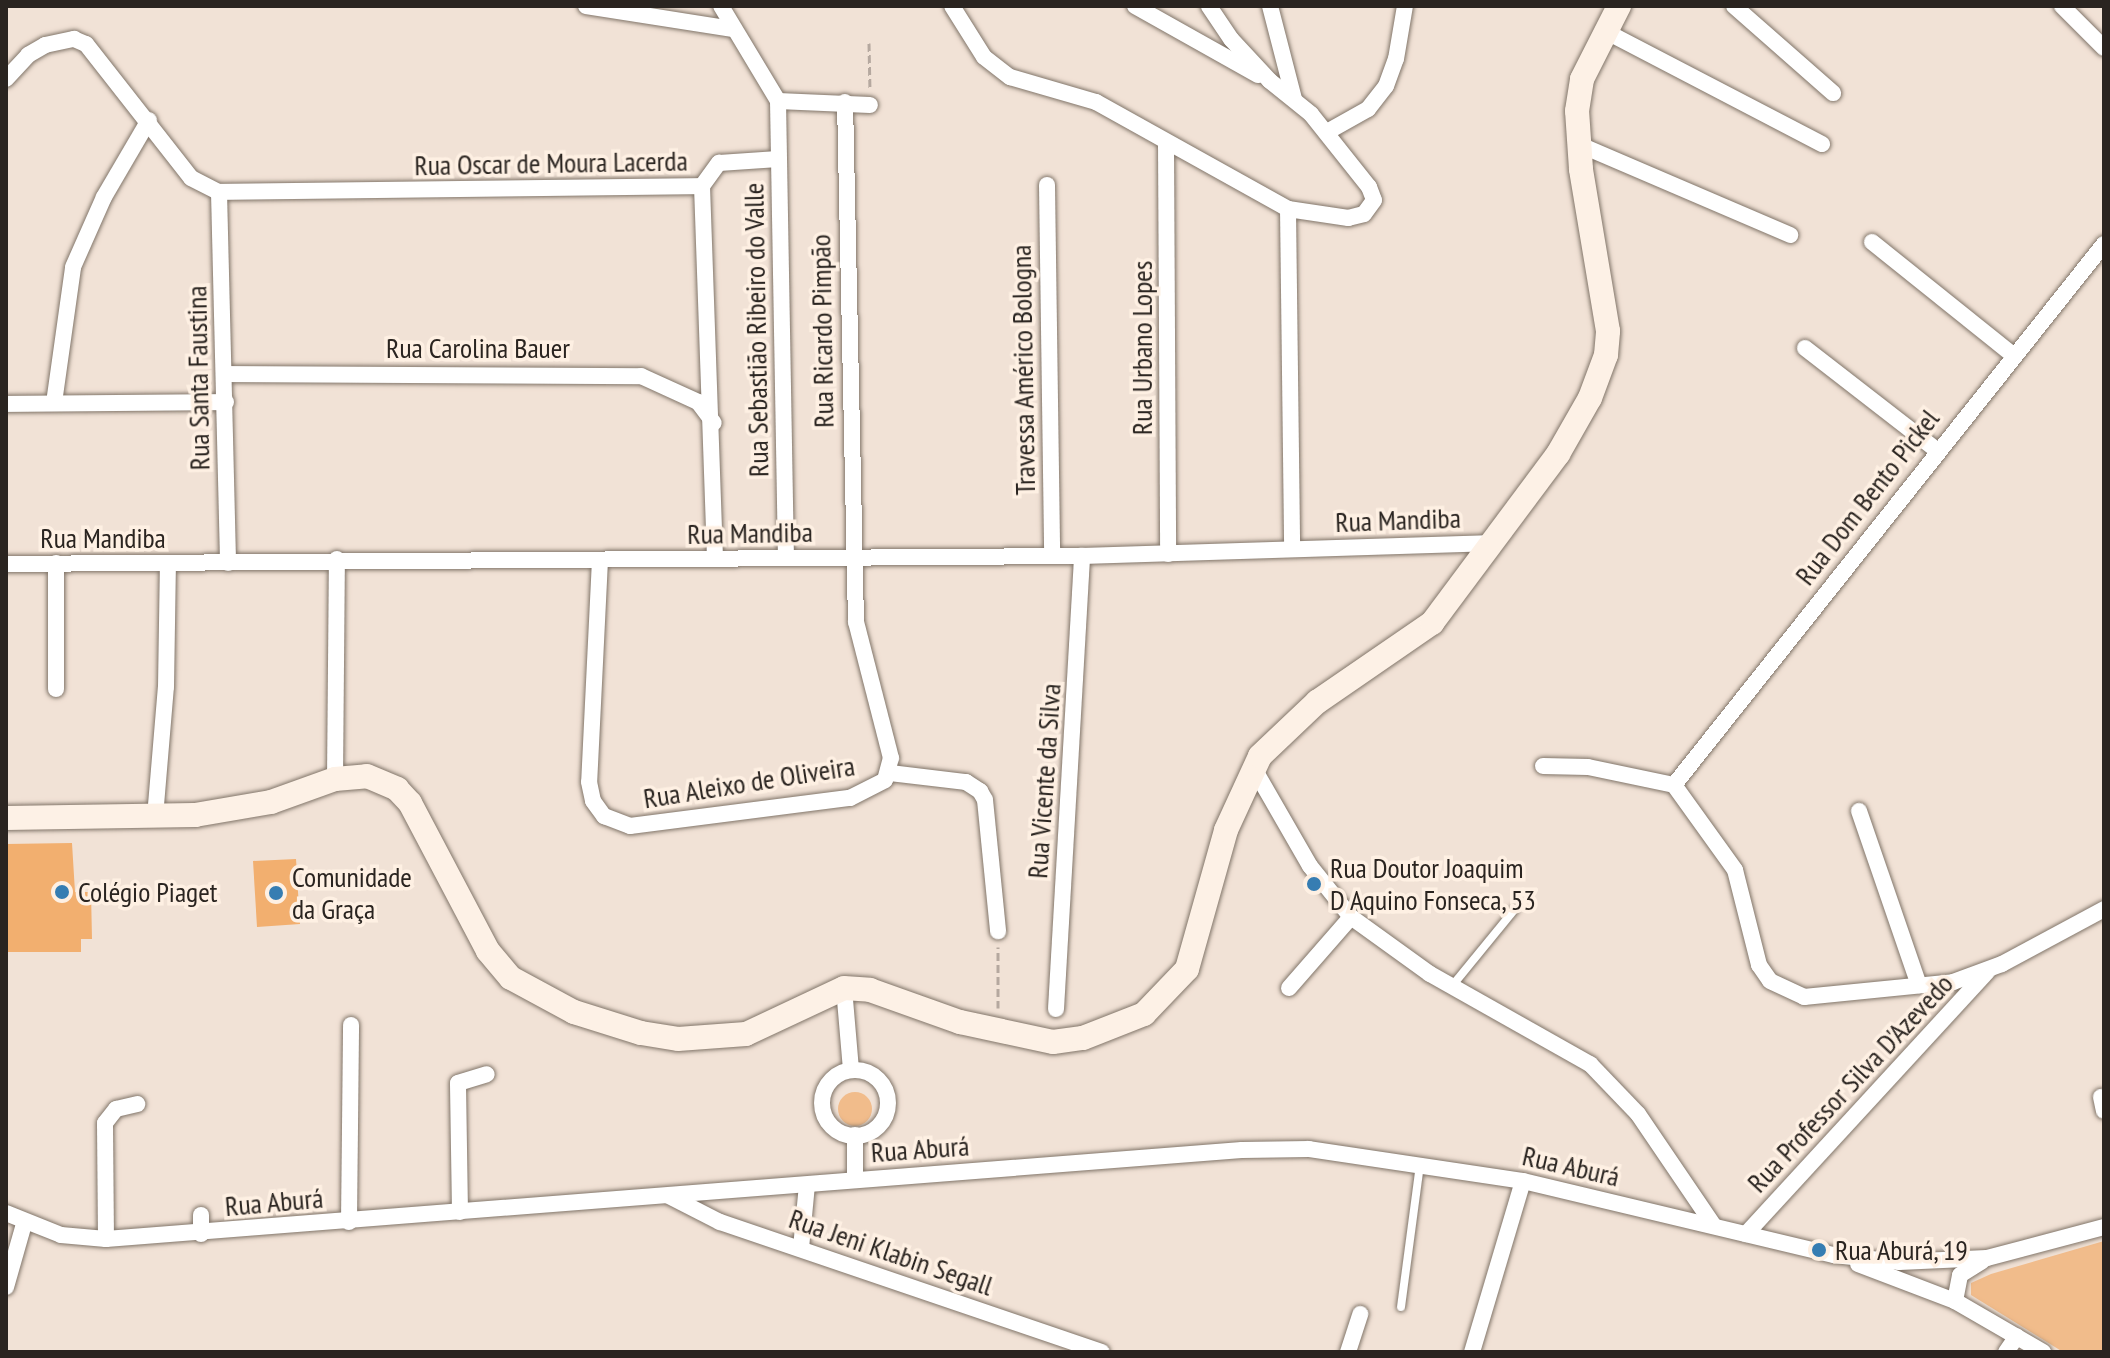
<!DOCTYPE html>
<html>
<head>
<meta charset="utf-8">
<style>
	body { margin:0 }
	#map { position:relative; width:2110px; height:1358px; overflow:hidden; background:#f1e2d6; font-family:"PT Sans Narrow",sans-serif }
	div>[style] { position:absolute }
	.green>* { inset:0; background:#f1bc8b }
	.round { border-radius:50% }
	.building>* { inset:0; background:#f2af6f }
	.path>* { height:3px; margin-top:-1.5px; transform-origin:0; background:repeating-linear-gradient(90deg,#b5a89f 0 8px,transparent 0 12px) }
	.roads { filter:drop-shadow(0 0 2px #817569) drop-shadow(0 0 2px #817569) }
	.lane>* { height:8px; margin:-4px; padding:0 4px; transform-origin:4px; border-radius:4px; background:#fff }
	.street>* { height:16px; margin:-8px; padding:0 8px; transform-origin:8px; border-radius:8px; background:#fff }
	.street>.ring { margin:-8px; padding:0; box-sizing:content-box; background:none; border:16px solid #fff; border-radius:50% }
	.secondary>* { height:24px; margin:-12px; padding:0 12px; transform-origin:12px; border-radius:12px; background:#fdf1e6 }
	.dots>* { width:22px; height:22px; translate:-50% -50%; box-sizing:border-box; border:4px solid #fef0e3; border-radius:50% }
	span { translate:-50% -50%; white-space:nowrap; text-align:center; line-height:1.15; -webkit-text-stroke:7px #fef0e3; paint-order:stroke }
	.street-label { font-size:28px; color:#2a2420 }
	.poi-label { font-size:28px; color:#2a2420 }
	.left { translate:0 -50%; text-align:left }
	.frame { position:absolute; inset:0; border:8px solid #2a2420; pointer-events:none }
</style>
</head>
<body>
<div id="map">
	<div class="green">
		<div class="round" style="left:838px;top:1092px;width:34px;height:34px"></div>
		<div style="clip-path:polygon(2104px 1241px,2104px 1352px,2063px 1352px,1971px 1295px,1971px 1283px,1991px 1274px)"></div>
	</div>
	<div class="building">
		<div style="clip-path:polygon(72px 843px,75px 892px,91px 892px,92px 939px,81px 939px,81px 952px,6px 952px,6px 844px)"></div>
		<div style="clip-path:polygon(296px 859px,300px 924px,257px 927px,253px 861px)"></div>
	</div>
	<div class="path">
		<div style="left:869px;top:43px;width:46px;rotate:88.8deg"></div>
		<div style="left:998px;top:1008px;width:61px;rotate:-90deg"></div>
	</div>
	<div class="roads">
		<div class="lane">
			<div style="left:1452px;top:986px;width:99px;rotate:-50.7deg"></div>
			<div style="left:1401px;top:1307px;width:143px;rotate:-82.4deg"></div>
		</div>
		<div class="street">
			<div style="left:586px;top:6px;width:149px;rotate:8.9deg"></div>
			<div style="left:721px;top:6px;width:111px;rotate:59deg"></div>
			<div style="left:952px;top:6px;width:60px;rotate:57.9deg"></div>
			<div style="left:984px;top:57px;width:33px;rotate:38deg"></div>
			<div style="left:1010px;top:77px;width:90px;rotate:16.2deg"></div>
			<div style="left:1096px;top:102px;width:220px;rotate:29.1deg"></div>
			<div style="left:1288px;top:209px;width:61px;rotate:8.5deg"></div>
			<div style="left:1348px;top:218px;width:16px;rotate:-14deg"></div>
			<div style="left:1364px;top:214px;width:17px;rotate:-54deg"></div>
			<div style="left:1374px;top:200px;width:14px;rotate:-111deg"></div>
			<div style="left:1369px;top:187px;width:93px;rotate:-128.5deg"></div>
			<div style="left:1311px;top:114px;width:53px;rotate:-141.2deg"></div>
			<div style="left:1270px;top:81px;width:57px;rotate:-132.9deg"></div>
			<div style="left:1231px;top:39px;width:40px;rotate:-124deg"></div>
			<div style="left:1135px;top:6px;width:141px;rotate:29.3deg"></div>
			<div style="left:1270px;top:6px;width:96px;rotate:75.5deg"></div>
			<div style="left:1734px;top:6px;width:132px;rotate:41.3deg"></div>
			<div style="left:2062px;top:6px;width:59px;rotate:45deg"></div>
			<div style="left:1603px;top:30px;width:247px;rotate:27.5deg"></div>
			<div style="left:6px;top:79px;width:33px;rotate:-47deg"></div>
			<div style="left:28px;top:55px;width:20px;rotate:-30deg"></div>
			<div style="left:45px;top:45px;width:30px;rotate:-12deg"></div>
			<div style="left:74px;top:39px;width:13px;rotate:23deg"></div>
			<div style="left:86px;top:44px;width:170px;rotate:51.9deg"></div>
			<div style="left:191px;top:178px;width:31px;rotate:27deg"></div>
			<div style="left:219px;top:192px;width:483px;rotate:-0.7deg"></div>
			<div style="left:702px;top:186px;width:373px;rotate:88deg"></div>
			<div style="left:778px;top:101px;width:456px;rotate:89deg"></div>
			<div style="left:778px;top:101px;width:92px;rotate:2.5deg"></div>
			<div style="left:1327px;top:132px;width:47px;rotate:-29.3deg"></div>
			<div style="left:1368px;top:109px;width:29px;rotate:-52deg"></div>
			<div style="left:1386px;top:86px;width:29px;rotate:-70deg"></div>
			<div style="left:1396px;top:59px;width:54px;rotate:-80.4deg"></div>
			<div style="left:1166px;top:143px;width:411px;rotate:89.7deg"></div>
			<div style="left:1578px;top:144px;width:231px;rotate:23.2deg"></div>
			<div style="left:1047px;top:185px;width:370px;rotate:89.2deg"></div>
			<div style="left:702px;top:186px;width:29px;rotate:-54deg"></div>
			<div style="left:719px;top:163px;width:59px;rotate:-3.9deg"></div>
			<div style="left:219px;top:192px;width:371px;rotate:88.6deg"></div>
			<div style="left:1288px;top:209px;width:340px;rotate:89.3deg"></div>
			<div style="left:1872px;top:242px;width:179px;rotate:38.7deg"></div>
			<div style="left:1805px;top:348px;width:168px;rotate:37.8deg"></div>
			<div style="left:225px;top:374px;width:416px;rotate:0.3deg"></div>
			<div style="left:641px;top:376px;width:63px;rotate:24.5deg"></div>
			<div style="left:698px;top:402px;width:26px;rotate:53deg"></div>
			<div style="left:54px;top:403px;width:137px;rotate:-82deg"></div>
			<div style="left:73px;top:267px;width:77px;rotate:-66.1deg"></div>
			<div style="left:104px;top:197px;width:89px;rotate:-59.7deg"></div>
			<div style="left:6px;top:404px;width:220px;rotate:-0.5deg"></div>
			<div style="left:600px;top:560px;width:222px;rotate:92.8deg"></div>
			<div style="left:589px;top:782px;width:19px;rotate:78deg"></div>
			<div style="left:593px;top:801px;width:19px;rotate:54deg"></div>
			<div style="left:604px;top:816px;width:28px;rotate:21deg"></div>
			<div style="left:630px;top:826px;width:222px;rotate:-7.3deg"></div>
			<div style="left:850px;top:798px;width:39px;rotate:-27deg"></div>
			<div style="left:885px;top:780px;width:23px;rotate:-75deg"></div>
			<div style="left:891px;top:758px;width:140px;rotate:-104.4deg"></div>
			<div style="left:856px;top:622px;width:520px;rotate:-91.21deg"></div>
			<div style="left:56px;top:563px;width:126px;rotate:90deg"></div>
			<div style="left:6px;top:564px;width:1076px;rotate:-0.43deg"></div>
			<div style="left:1082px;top:556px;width:413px;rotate:-1.8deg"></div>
			<div style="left:1543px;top:766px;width:45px;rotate:1.3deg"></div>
			<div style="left:1588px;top:767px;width:88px;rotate:11.8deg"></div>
			<div style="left:1674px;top:785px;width:105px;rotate:54.3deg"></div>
			<div style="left:1735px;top:870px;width:98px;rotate:75.8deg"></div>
			<div style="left:1759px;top:965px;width:19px;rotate:55deg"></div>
			<div style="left:1770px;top:981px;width:38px;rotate:25deg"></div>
			<div style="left:1804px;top:997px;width:150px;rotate:-5.7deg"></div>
			<div style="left:1953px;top:982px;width:52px;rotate:-20.2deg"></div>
			<div style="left:2002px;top:964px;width:116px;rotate:-28.3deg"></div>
			<div style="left:1253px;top:767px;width:114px;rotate:60.1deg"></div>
			<div style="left:1310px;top:866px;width:65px;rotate:51.2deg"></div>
			<div style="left:1351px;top:917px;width:97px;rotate:35.8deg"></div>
			<div style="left:1430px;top:974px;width:184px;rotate:29.4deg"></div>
			<div style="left:1590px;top:1064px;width:69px;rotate:46.2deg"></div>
			<div style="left:1638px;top:1114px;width:135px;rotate:55.8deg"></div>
			<div style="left:890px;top:773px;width:77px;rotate:6.8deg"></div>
			<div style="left:966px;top:782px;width:17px;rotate:33deg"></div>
			<div style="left:980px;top:791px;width:10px;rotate:61deg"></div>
			<div style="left:985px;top:800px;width:132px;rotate:84.3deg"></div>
			<div style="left:335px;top:779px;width:220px;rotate:-89.5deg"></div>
			<div style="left:1674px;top:785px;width:691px;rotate:-51.52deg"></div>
			<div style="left:1859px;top:811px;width:184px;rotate:71deg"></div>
			<div style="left:155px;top:817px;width:130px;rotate:-85.2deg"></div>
			<div style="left:166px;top:687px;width:122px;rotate:-89.1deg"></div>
			<div style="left:844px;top:988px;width:82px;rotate:85.1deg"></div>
			<div style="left:1289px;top:988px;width:94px;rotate:-48.9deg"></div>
			<div style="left:1056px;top:1009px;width:454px;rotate:-86.7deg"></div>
			<div class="ring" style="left:822px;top:1070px;width:50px;height:50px"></div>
			<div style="left:2101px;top:1097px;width:14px;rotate:78deg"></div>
			<div style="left:855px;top:1135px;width:45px;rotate:90deg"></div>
			<div style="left:669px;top:1196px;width:57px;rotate:27deg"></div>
			<div style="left:720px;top:1222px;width:403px;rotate:18.8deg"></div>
			<div style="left:460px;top:1212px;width:129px;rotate:-90.9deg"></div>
			<div style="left:458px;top:1083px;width:30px;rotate:-17deg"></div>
			<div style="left:6px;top:1213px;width:59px;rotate:21.8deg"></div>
			<div style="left:61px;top:1235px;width:45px;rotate:5.1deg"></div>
			<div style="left:106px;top:1239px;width:1139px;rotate:-4.48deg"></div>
			<div style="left:1242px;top:1150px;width:67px;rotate:-0.9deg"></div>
			<div style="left:1309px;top:1149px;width:216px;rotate:8.5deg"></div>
			<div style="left:1523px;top:1181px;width:320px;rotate:13.4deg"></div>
			<div style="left:1834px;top:1255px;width:65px;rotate:6.1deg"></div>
			<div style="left:1899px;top:1262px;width:88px;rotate:-2.6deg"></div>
			<div style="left:1987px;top:1258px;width:121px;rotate:-14.8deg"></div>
			<div style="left:349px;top:1222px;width:197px;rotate:-89.4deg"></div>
			<div style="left:201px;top:1234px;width:19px;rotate:-90deg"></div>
			<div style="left:1746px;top:1234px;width:356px;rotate:-47.4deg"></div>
			<div style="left:106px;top:1239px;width:116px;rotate:-90.5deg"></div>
			<div style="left:105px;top:1123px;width:18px;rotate:-52deg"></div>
			<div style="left:116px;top:1109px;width:22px;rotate:-13deg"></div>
			<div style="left:801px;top:1248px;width:63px;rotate:-84.6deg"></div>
			<div style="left:1858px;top:1264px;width:104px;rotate:20.9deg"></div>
			<div style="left:1955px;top:1301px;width:102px;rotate:30.1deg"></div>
			<div style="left:6px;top:1287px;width:66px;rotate:-74.1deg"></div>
			<div style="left:1955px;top:1301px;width:26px;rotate:-79deg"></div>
			<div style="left:1960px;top:1275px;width:26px;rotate:-32deg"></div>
			<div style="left:1348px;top:1352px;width:40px;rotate:-72deg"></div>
			<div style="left:1472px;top:1352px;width:178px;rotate:-73.4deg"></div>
			<div style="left:2006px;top:1352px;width:19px;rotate:-55deg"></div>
		</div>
		<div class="secondary">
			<div style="left:6px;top:818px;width:189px;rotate:-0.9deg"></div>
			<div style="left:195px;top:815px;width:77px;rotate:-9.7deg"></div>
			<div style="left:271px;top:802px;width:68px;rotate:-19.8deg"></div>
			<div style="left:335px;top:779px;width:32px;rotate:-5deg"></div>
			<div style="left:367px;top:776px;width:33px;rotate:23deg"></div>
			<div style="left:397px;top:789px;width:19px;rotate:47deg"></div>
			<div style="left:410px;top:803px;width:167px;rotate:62.2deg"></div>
			<div style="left:488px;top:951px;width:35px;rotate:50deg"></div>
			<div style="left:511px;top:978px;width:72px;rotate:28.4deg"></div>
			<div style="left:574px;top:1012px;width:70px;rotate:17.4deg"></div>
			<div style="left:641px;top:1033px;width:37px;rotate:9deg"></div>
			<div style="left:678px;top:1039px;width:68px;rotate:-4.2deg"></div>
			<div style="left:746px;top:1034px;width:108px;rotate:-25.1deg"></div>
			<div style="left:844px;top:988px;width:26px;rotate:4deg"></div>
			<div style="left:870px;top:990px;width:96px;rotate:19.6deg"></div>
			<div style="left:960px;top:1022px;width:95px;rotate:12.1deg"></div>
			<div style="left:1053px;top:1042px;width:30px;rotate:-8deg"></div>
			<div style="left:1083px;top:1038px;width:66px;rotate:-21.5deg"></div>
			<div style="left:1144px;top:1014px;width:62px;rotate:-46.3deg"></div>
			<div style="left:1187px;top:969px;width:144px;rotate:-74.3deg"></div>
			<div style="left:1226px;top:830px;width:81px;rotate:-65.3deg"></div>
			<div style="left:1260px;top:756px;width:79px;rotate:-43.5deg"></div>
			<div style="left:1317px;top:702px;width:140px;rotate:-34.5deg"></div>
			<div style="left:1432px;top:623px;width:211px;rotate:-53.3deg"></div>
			<div style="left:1558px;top:454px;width:64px;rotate:-60.3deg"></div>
			<div style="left:1590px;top:398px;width:46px;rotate:-69.6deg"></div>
			<div style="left:1606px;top:355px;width:24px;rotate:-85deg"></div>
			<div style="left:1608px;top:331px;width:164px;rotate:-99.5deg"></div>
			<div style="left:1581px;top:169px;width:58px;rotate:-93.9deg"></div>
			<div style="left:1577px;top:111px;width:32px;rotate:-81deg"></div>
			<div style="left:1582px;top:79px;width:82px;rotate:-63.1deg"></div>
		</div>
	</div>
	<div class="dots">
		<div style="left:1314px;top:884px;background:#367db2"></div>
		<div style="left:62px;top:892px;background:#367db2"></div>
		<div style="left:276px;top:893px;background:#367db2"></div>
		<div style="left:1819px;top:1250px;background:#367db2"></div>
	</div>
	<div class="street-label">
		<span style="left:551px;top:163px;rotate:-1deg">Rua Oscar de Moura Lacerda</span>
		<span style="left:756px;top:330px;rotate:-91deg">Rua Sebastião Ribeiro do Valle</span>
		<span style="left:822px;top:331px;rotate:-91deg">Rua Ricardo Pimpão</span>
		<span style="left:478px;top:348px">Rua Carolina Bauer</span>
		<span style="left:1142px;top:348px;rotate:-90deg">Rua Urbano Lopes</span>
		<span style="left:1023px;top:370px;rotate:-91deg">Travessa Américo Bologna</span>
		<span style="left:198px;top:378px;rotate:-91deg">Rua Santa Faustina</span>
		<span style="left:1867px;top:497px;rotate:-52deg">Rua Dom Bento Pickel</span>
		<span style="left:1398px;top:520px;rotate:-2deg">Rua Mandiba</span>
		<span style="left:750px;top:533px;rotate:-1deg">Rua Mandiba</span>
		<span style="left:103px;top:538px">Rua Mandiba</span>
		<span style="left:1044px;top:781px;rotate:-86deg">Rua Vicente da Silva</span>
		<span style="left:749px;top:782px;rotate:-9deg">Rua Aleixo de Oliveira</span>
		<span style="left:1850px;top:1083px;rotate:-47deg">Rua Professor Silva D'Azevedo</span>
		<span style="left:920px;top:1149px;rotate:-4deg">Rua Aburá</span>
		<span style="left:1571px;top:1166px;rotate:13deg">Rua Aburá</span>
		<span style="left:274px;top:1202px;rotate:-5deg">Rua Aburá</span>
		<span style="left:891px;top:1252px;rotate:19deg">Rua Jeni Klabin Segall</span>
	</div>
	<div class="poi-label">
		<span class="left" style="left:1330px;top:884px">Rua Doutor Joaquim<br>D Aquino Fonseca, 53</span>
		<span class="left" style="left:292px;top:893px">Comunidade<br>da Graça</span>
		<span class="left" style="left:78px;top:892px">Colégio Piaget</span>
		<span class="left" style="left:1835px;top:1250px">Rua Aburá, 19</span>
	</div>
	<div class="frame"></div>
</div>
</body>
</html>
